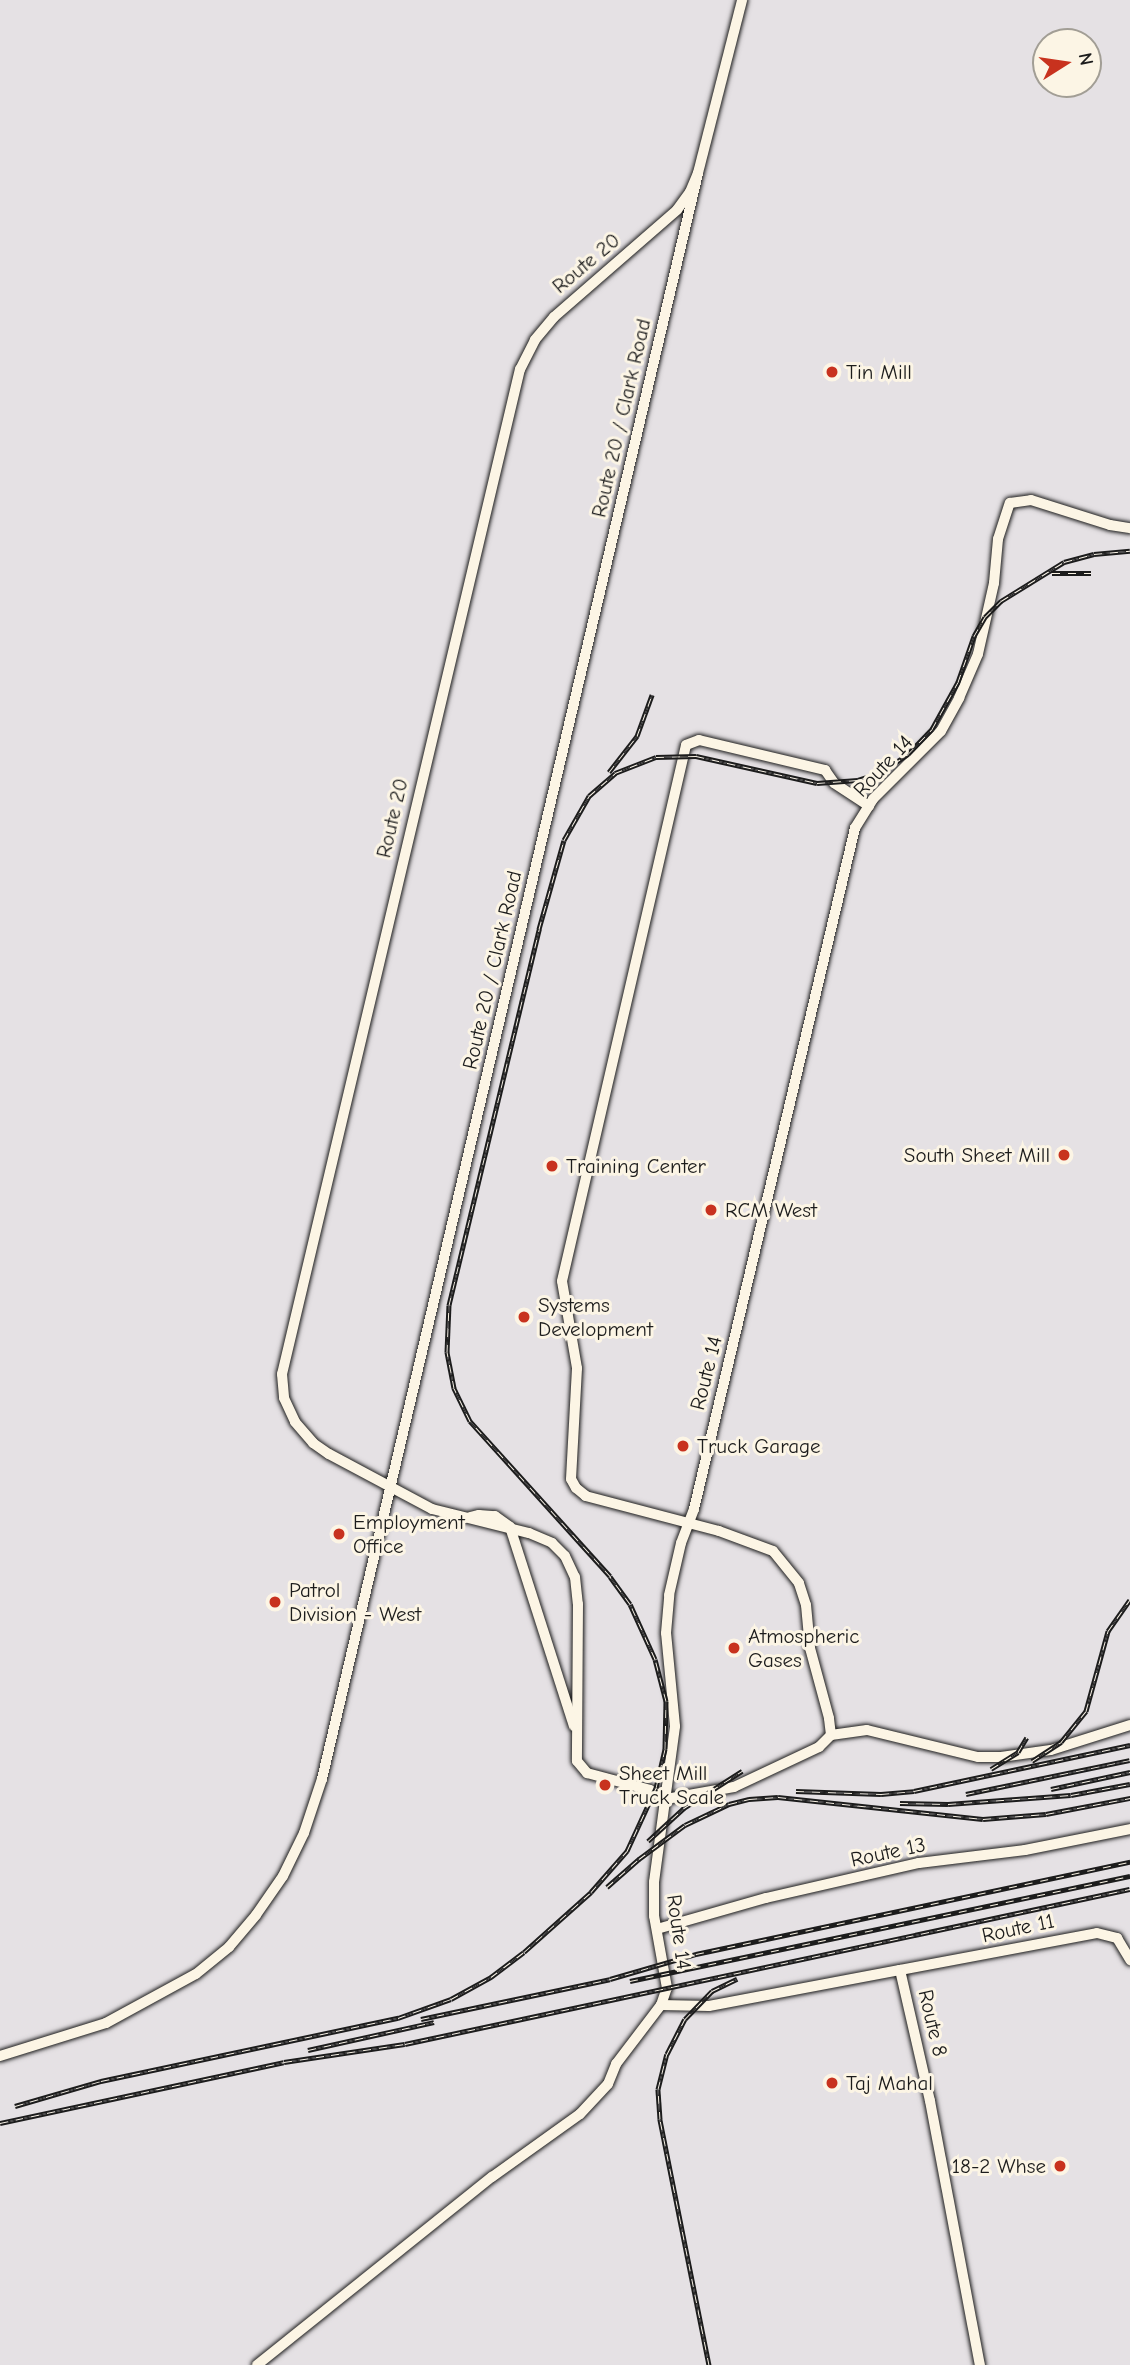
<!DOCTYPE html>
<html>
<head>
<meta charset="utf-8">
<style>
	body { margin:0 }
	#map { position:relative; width:1130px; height:2365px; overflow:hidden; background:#fcf5e5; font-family:"Comic Neue",sans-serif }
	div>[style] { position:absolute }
	.built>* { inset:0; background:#e5e1e4 }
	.roads { filter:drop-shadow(0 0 2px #1c1c1c) drop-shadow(0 0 2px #1c1c1c) }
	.minor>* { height:10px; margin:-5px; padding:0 5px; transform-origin:5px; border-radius:5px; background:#fcf5e5 }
	.rail>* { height:5px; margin-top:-2.5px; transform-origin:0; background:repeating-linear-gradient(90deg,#fcf5e5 0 8px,#1c1c1c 0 16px); box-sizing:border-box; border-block:2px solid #1c1c1c }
	.dots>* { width:19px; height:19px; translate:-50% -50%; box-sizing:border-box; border:4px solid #fcf5e5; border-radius:50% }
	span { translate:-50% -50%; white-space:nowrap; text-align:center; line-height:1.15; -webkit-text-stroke:6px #fcf5e5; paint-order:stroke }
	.street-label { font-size:21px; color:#1c1c1c }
	.poi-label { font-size:21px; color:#1c1c1c }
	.left { translate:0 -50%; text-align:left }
	.right { translate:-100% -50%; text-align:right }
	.north { position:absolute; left:1032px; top:28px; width:70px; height:70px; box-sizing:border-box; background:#fcf5e5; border:2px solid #a29e95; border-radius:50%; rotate:78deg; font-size:19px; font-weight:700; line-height:28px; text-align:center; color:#1c1c1c }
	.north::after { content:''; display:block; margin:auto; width:24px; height:32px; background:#c8321e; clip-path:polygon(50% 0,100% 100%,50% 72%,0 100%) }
</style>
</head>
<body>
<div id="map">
	<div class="built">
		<div style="clip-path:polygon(evenodd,0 0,1130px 0,1130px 2365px,0 2365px,0 0,1046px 42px,1088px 42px,1088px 84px,1046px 84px,1046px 42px)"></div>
	</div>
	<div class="roads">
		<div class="minor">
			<div style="left:698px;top:173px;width:21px;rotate:113deg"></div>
			<div style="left:690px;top:192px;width:22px;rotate:126deg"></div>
			<div style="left:677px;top:210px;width:163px;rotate:139deg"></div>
			<div style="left:554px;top:317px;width:30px;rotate:130deg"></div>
			<div style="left:535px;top:340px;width:33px;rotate:117deg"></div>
			<div style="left:520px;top:369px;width:1033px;rotate:103.32deg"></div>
			<div style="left:282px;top:1374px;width:24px;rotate:85deg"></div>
			<div style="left:284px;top:1398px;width:26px;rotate:65deg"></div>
			<div style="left:295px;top:1422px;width:28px;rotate:49deg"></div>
			<div style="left:313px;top:1443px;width:19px;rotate:35deg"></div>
			<div style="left:329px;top:1454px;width:117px;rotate:28.1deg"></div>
			<div style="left:432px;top:1509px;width:100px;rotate:13.9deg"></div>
			<div style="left:529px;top:1533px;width:25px;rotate:23deg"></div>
			<div style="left:552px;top:1543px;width:18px;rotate:45deg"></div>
			<div style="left:565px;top:1556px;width:23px;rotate:65deg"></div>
			<div style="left:575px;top:1577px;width:27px;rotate:84deg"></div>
			<div style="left:578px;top:1604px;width:157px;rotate:90.4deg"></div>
			<div style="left:577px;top:1761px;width:16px;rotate:50deg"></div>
			<div style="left:587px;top:1773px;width:65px;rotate:15.1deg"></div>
			<div style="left:650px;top:1790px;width:18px;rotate:29deg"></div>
			<div style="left:666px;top:1799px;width:69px;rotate:-10deg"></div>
			<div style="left:734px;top:1787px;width:94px;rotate:-25.2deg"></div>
			<div style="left:819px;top:1747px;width:17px;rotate:-45deg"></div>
			<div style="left:831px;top:1735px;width:17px;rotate:-97deg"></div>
			<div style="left:829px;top:1718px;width:73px;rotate:-105.2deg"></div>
			<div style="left:810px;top:1648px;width:43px;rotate:-95.3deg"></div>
			<div style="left:806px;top:1605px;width:23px;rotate:-108deg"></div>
			<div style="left:799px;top:1583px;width:41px;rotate:-129.1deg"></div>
			<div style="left:773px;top:1551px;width:58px;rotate:-159.7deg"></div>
			<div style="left:719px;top:1531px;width:138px;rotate:-165.3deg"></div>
			<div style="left:586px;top:1496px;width:13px;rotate:-141deg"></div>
			<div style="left:576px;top:1488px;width:10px;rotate:-119deg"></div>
			<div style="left:571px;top:1479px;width:111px;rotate:-86.9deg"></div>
			<div style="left:577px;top:1368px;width:88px;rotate:-99.8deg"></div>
			<div style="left:562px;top:1281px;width:550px;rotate:-76.97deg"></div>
			<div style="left:686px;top:745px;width:14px;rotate:-21deg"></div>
			<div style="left:699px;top:740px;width:130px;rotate:13.4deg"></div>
			<div style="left:825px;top:770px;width:16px;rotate:55deg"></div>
			<div style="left:834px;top:783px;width:42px;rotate:33.3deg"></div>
			<div style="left:470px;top:1517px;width:9px;rotate:-13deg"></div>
			<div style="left:479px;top:1515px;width:16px;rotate:4deg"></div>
			<div style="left:495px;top:1516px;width:19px;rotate:36deg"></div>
			<div style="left:510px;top:1527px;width:209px;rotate:72.2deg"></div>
			<div style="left:831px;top:1735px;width:36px;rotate:-8deg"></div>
			<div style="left:867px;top:1730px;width:114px;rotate:13.7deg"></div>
			<div style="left:978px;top:1757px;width:23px"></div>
			<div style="left:1001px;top:1757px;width:50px;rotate:-8deg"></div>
			<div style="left:1051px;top:1750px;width:83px;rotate:-17.6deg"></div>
			<div style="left:657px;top:1929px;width:113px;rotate:-15.9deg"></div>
			<div style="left:766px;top:1898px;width:157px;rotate:-12.9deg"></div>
			<div style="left:919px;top:1863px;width:107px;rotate:-7deg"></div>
			<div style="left:1025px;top:1850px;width:107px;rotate:-11.3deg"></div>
			<div style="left:900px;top:1970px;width:200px;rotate:-10.6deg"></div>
			<div style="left:1097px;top:1933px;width:21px;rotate:14deg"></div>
			<div style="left:1117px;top:1938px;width:26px;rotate:59deg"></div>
			<div style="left:661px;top:2005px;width:48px;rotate:1.2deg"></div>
			<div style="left:709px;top:2006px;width:194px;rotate:-10.7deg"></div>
			<div style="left:900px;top:1970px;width:134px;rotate:77.1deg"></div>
			<div style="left:930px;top:2101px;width:269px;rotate:79.3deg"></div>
			<div style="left:0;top:2056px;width:111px;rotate:-17.3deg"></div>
			<div style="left:106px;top:2023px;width:102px;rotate:-28.6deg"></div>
			<div style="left:196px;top:1974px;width:43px;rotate:-39.3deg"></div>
			<div style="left:229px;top:1947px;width:42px;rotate:-49.8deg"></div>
			<div style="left:256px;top:1915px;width:47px;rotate:-55.3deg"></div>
			<div style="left:283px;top:1876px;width:48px;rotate:-64deg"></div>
			<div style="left:304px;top:1833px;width:57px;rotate:-71.6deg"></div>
			<div style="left:322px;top:1779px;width:1649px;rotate:-76.82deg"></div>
			<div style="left:698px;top:173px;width:179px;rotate:-75.7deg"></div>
			<div style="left:257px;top:2365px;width:301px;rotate:-38.7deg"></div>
			<div style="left:492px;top:2177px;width:108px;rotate:-35.6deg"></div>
			<div style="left:580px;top:2114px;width:41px;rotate:-47deg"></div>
			<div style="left:608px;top:2084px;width:22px;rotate:-68deg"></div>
			<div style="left:616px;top:2064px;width:74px;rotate:-52.7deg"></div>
			<div style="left:661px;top:2005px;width:18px;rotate:-71deg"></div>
			<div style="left:667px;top:1988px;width:73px;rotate:-100.2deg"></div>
			<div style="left:654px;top:1916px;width:34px;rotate:-90deg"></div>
			<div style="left:654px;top:1882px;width:157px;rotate:-82.3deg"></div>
			<div style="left:675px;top:1726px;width:93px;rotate:-95.5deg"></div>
			<div style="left:666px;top:1633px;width:38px;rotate:-85deg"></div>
			<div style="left:669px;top:1595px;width:53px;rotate:-77deg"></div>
			<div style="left:681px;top:1543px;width:36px;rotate:-69deg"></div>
			<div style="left:694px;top:1509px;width:700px;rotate:-76.7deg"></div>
			<div style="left:855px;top:828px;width:34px;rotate:-58deg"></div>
			<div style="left:873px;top:799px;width:96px;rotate:-45deg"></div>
			<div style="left:941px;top:731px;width:38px;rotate:-61deg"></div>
			<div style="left:959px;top:698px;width:48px;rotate:-66.6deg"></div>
			<div style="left:978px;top:654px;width:73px;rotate:-77.3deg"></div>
			<div style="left:994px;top:583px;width:44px;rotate:-84.8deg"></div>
			<div style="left:998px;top:539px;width:38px;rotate:-72deg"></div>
			<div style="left:1010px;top:503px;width:21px;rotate:-8deg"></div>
			<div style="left:1031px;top:500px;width:83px;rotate:17.6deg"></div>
			<div style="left:1110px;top:525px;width:20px;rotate:9deg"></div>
		</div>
	</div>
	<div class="rail">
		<div style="left:1052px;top:573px;width:39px"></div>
		<div style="left:609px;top:772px;width:46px;rotate:-52.1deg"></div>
		<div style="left:637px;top:736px;width:44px;rotate:-69.9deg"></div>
		<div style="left:1032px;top:1761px;width:35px;rotate:-33deg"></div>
		<div style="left:1061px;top:1742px;width:40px;rotate:-51deg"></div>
		<div style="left:1086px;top:1711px;width:83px;rotate:-74.6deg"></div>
		<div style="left:1108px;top:1631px;width:38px;rotate:-55deg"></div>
		<div style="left:991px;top:1769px;width:32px;rotate:-32deg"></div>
		<div style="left:1018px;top:1752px;width:17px;rotate:-59deg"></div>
		<div style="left:1051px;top:1789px;width:81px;rotate:-12.1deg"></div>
		<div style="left:796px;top:1791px;width:85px;rotate:2deg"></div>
		<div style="left:881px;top:1794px;width:33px;rotate:-5deg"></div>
		<div style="left:914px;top:1791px;width:221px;rotate:-12deg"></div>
		<div style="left:966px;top:1794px;width:167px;rotate:-11.7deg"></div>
		<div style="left:900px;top:1803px;width:48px;rotate:1.2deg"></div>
		<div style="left:948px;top:1804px;width:123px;rotate:-4.2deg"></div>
		<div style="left:1071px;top:1795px;width:60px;rotate:-10.6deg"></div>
		<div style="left:648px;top:1841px;width:49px;rotate:-42.5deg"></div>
		<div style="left:684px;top:1808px;width:69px;rotate:-32.5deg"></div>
		<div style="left:607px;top:1887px;width:43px;rotate:-41.2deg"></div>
		<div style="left:639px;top:1859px;width:57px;rotate:-36.5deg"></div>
		<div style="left:685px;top:1825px;width:49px;rotate:-25.5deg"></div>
		<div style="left:729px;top:1804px;width:21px;rotate:-14deg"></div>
		<div style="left:749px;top:1799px;width:29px;rotate:-4deg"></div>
		<div style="left:778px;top:1797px;width:206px;rotate:6.1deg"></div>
		<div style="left:983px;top:1819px;width:63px;rotate:-4.5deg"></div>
		<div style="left:1046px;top:1814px;width:86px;rotate:-10.8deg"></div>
		<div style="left:630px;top:1981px;width:511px;rotate:-11.86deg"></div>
		<div style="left:421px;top:2019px;width:193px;rotate:-11.9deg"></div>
		<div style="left:610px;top:1979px;width:90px;rotate:-16.2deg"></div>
		<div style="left:696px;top:1954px;width:444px;rotate:-12deg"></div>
		<div style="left:308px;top:2050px;width:129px;rotate:-12.5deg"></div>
		<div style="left:15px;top:2106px;width:90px;rotate:-16.2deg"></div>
		<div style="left:101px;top:2081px;width:304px;rotate:-12deg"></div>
		<div style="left:398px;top:2018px;width:56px;rotate:-19.7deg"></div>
		<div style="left:451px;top:1999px;width:46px;rotate:-28.8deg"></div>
		<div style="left:491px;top:1977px;width:41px;rotate:-37.1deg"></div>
		<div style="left:524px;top:1952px;width:90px;rotate:-41.8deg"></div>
		<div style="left:591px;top:1892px;width:55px;rotate:-48.7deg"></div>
		<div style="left:627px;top:1851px;width:69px;rotate:-65.3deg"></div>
		<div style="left:656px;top:1788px;width:40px;rotate:-77deg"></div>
		<div style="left:665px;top:1749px;width:48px;rotate:-88.8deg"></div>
		<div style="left:666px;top:1701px;width:43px;rotate:-104.7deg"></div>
		<div style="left:655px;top:1659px;width:60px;rotate:-114.4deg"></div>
		<div style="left:630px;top:1604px;width:34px;rotate:-126deg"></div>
		<div style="left:610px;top:1576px;width:209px;rotate:-132.1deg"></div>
		<div style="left:470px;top:1421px;width:37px;rotate:-116deg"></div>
		<div style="left:454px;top:1388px;width:37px;rotate:-101deg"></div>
		<div style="left:447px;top:1352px;width:47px;rotate:-87.6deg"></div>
		<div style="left:449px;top:1305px;width:387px;rotate:-76.5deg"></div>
		<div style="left:539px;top:929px;width:92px;rotate:-74.3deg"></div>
		<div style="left:564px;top:840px;width:51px;rotate:-60.4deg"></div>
		<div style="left:589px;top:796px;width:35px;rotate:-41deg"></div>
		<div style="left:615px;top:773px;width:44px;rotate:-21.3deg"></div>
		<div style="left:656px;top:757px;width:40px;rotate:-1.4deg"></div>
		<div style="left:696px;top:756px;width:124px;rotate:12.6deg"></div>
		<div style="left:817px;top:783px;width:41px;rotate:-4.2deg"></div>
		<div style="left:858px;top:780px;width:23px;rotate:-18deg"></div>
		<div style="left:880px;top:773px;width:34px;rotate:-34deg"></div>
		<div style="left:908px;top:754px;width:35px;rotate:-46deg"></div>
		<div style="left:932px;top:729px;width:54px;rotate:-61deg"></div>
		<div style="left:958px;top:682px;width:49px;rotate:-70.8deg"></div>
		<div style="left:974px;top:636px;width:22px;rotate:-60deg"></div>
		<div style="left:985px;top:617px;width:23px;rotate:-45deg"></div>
		<div style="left:1001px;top:601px;width:74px;rotate:-31.8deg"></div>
		<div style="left:1064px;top:562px;width:31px;rotate:-15deg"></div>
		<div style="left:1094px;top:554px;width:36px;rotate:-5deg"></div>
		<div style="left:0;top:2123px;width:290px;rotate:-12.1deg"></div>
		<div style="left:284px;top:2062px;width:122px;rotate:-8.5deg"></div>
		<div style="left:405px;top:2044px;width:741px;rotate:-12.07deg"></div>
		<div style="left:709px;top:2365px;width:251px;rotate:-101.3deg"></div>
		<div style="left:660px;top:2119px;width:30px;rotate:-94deg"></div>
		<div style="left:658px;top:2089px;width:36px;rotate:-76deg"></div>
		<div style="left:667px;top:2054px;width:39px;rotate:-63deg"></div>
		<div style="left:685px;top:2019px;width:39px;rotate:-46deg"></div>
		<div style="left:712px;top:1991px;width:28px;rotate:-26deg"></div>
	</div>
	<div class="dots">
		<div style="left:832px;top:372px;background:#c8321e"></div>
		<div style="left:1064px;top:1155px;background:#c8321e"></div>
		<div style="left:552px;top:1166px;background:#c8321e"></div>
		<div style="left:711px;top:1210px;background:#c8321e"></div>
		<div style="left:524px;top:1317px;background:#c8321e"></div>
		<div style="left:683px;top:1446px;background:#c8321e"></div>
		<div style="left:339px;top:1534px;background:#c8321e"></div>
		<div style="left:275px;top:1602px;background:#c8321e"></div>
		<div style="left:734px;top:1648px;background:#c8321e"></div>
		<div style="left:605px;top:1785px;background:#c8321e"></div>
		<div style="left:832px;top:2083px;background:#c8321e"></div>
		<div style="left:1060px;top:2166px;background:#c8321e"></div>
	</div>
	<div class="street-label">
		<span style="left:586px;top:263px;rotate:-40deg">Route 20</span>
		<span style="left:621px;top:418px;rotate:-77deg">Route 20 / Clark Road</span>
		<span style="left:883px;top:766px;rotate:-47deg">Route 14</span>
		<span style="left:392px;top:818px;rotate:-77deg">Route 20</span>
		<span style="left:492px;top:970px;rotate:-77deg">Route 20 / Clark Road</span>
		<span style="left:706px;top:1373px;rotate:-76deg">Route 14</span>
		<span style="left:888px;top:1852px;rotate:-12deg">Route 13</span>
		<span style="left:1018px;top:1928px;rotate:-12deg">Route 11</span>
		<span style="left:679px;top:1932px;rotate:82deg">Route 14</span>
		<span style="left:933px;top:2023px;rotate:77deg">Route 8</span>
	</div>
	<div class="poi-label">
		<span class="left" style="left:846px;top:372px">Tin Mill</span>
		<span class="right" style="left:1050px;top:1155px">South Sheet Mill</span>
		<span class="left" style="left:566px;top:1166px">Training Center</span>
		<span class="left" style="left:725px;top:1210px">RCM West</span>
		<span class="left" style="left:538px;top:1317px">Systems<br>Development</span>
		<span class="left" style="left:697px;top:1446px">Truck Garage</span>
		<span class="left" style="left:353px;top:1534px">Employment<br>Office</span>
		<span class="left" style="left:289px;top:1602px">Patrol<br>Division - West</span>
		<span class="left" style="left:748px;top:1648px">Atmospheric<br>Gases</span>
		<span class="left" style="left:619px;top:1785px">Sheet Mill<br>Truck Scale</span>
		<span class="left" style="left:846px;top:2083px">Taj Mahal</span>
		<span class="right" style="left:1046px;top:2166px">18-2 Whse</span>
	</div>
	<div class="north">N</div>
</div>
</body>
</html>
